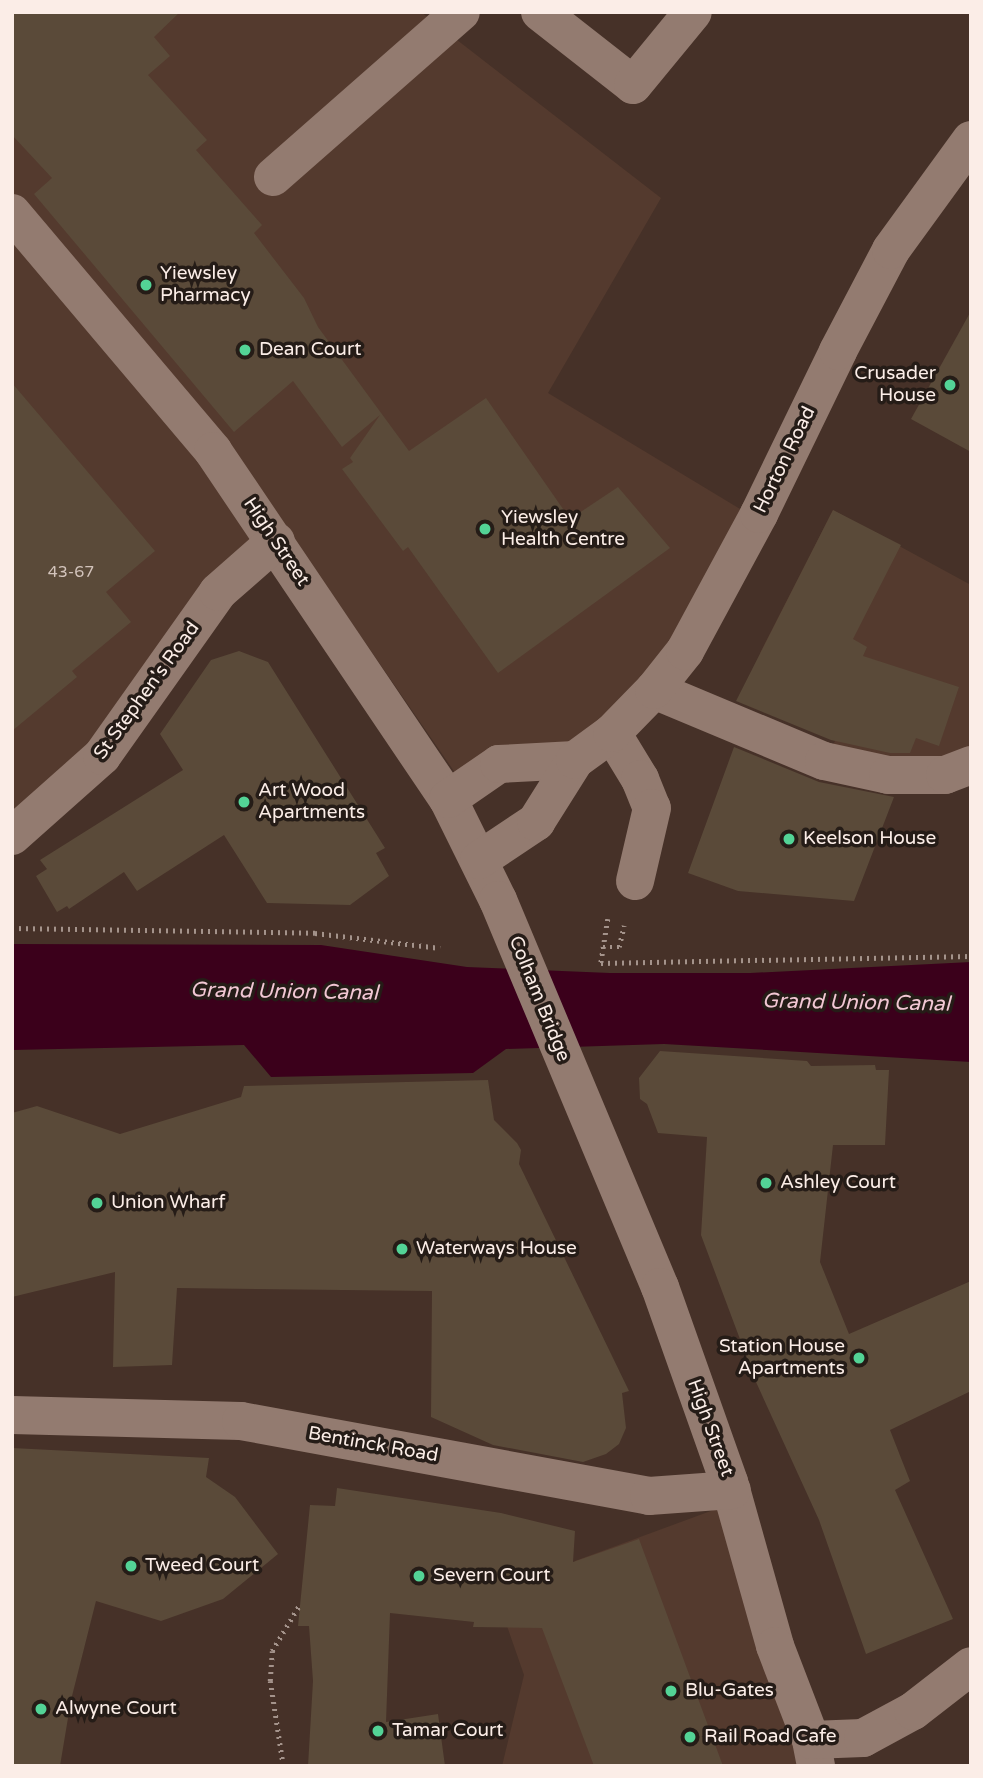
<!DOCTYPE html>
<html>
<head>
<meta charset="utf-8">
<style>
	body { margin:0 }
	#map { position:relative; width:983px; height:1778px; overflow:hidden; background:#463128; font-family:"Varela Round",sans-serif }
	div>[style] { position:absolute }
	.built>* { inset:0; background:#543a2e }
	.water>* { inset:0; background:#3b001b }
	.building>* { inset:0; background:#5a4a39 }
	.path>* { height:4.5px; margin-top:-2.25px; transform-origin:0; background:repeating-linear-gradient(90deg,#a4938b 0 2px,transparent 0 7px) }
	.minor>* { height:38px; margin:-19px; padding:0 19px; transform-origin:19px; border-radius:19px; background:#937b70 }
	.dots>* { width:19px; height:19px; translate:-50% -50%; box-sizing:border-box; border:4px solid #251c17; border-radius:50% }
	span { translate:-50% -50%; white-space:nowrap; text-align:center; line-height:1.15; -webkit-text-stroke:7px #251c17; paint-order:stroke }
	.number-label { font-size:16px; color:#d3c4bc }
	.number-label span { -webkit-text-stroke-width:0 }
	.poi-label { font-size:19px; color:#fbede7 }
	.left { translate:0 -50%; text-align:left }
	.right { translate:-100% -50%; text-align:right }
	.street-label { font-size:19px; color:#fbede7 }
	.water-label { font-size:21px; color:#f2c7d4; font-style:italic }
	.frame { position:absolute; inset:0; border:14px solid #fbede7; pointer-events:none }
</style>
</head>
<body>
<div id="map">
	<div class="built">
		<div style="clip-path:polygon(12px 12px,421px 12px,661px 198px,548px 393px,760px 521px,705px 627px,573px 750px,458px 777px,288px 531px,12px 202px)"></div>
		<div style="clip-path:polygon(12px 223px,262px 545px,99px 751px,12px 828px)"></div>
		<div style="clip-path:polygon(833px 510px,971px 585px,971px 762px,824px 761px,856px 703px,760px 653px)"></div>
		<div style="clip-path:polygon(727px 1505px,808px 1766px,502px 1766px,524px 1675px,507px 1626px,576px 1565px,575px 1561px)"></div>
	</div>
	<div class="water">
		<div style="clip-path:polygon(12px 944px,321px 945px,467px 967px,610px 973px,750px 973px,971px 962px,971px 1062px,664px 1044px,506px 1049px,473px 1073px,271px 1077px,244px 1045px,12px 1050px)"></div>
	</div>
	<div class="building">
		<div style="clip-path:polygon(12px 12px,180px 12px,154px 37px,170px 56px,148px 75px,207px 140px,196px 150px,262px 225px,254px 233px,304px 298px,318px 327px,409px 451px,486px 398px,570px 519px,618px 487px,670px 548px,498px 673px,408px 547px,403px 551px,342px 469px,353px 462px,350px 458px,380px 415px,342px 447px,293px 381px,234px 432px,34px 194px,52px 178px,12px 135px)"></div>
		<div style="clip-path:polygon(971px 311px,971px 452px,911px 419px)"></div>
		<div style="clip-path:polygon(12px 383px,155px 551px,106px 592px,131px 622px,72px 671px,77px 677px,12px 731px)"></div>
		<div style="clip-path:polygon(833px 510px,901px 545px,853px 639px,867px 647px,863px 656px,959px 687px,939px 746px,916px 738px,910px 753px,890px 753px,831px 740px,736px 701px)"></div>
		<div style="clip-path:polygon(239px 651px,268px 662px,385px 848px,376px 853px,389px 876px,350px 905px,267px 903px,224px 835px,137px 891px,124px 872px,69px 909px,67px 906px,57px 912px,36px 876px,47px 869px,40px 860px,183px 770px,160px 734px,211px 660px)"></div>
		<div style="clip-path:polygon(734px 747px,819px 782px,894px 797px,854px 901px,738px 891px,688px 873px)"></div>
		<div style="clip-path:polygon(660px 1051px,807px 1061px,811px 1066px,875px 1065px,876px 1070px,889px 1070px,885px 1145px,833px 1145px,820px 1262px,849px 1334px,971px 1281px,971px 1391px,890px 1430px,910px 1481px,895px 1490px,953px 1619px,866px 1654px,819px 1520px,756px 1382px,701px 1235px,707px 1137px,658px 1133px,647px 1104px,640px 1099px,639px 1078px)"></div>
		<div style="clip-path:polygon(488px 1080px,494px 1120px,517px 1143px,521px 1150px,519px 1164px,629px 1391px,622px 1393px,626px 1428px,619px 1444px,606px 1454px,583px 1462px,493px 1445px,431px 1417px,432px 1291px,177px 1288px,172px 1365px,113px 1367px,115px 1272px,12px 1297px,12px 1113px,37px 1106px,120px 1134px,241px 1097px,244px 1086px)"></div>
		<div style="clip-path:polygon(12px 1448px,209px 1458px,206px 1477px,235px 1497px,278px 1554px,223px 1599px,161px 1621px,96px 1601px,71px 1700px,60px 1766px,12px 1766px)"></div>
		<div style="clip-path:polygon(337px 1488px,501px 1513px,575px 1531px,573px 1562px,639px 1539px,723px 1766px,594px 1766px,542px 1628px,473px 1627px,474px 1622px,390px 1613px,386px 1722px,438px 1714px,445px 1766px,308px 1766px,313px 1681px,309px 1626px,298px 1626px,310px 1505px,335px 1506px)"></div>
	</div>
	<div class="path">
		<div style="left:608px;top:919px;width:45px;rotate:99deg"></div>
		<div style="left:601px;top:963px;width:370px;rotate:-1.1deg"></div>
		<div style="left:12px;top:928px;width:303px;rotate:0.9deg"></div>
		<div style="left:315px;top:933px;width:126px;rotate:6.8deg"></div>
		<div style="left:603px;top:947px;width:16px"></div>
		<div style="left:619px;top:947px;width:22px;rotate:-77deg"></div>
		<div style="left:283px;top:1766px;width:86px;rotate:-98.7deg"></div>
		<div style="left:270px;top:1681px;width:30px;rotate:-86deg"></div>
		<div style="left:272px;top:1651px;width:55px;rotate:-59.2deg"></div>
	</div>
	<div class="minor">
		<div style="left:540px;top:12px;width:118px;rotate:38.1deg"></div>
		<div style="left:633px;top:85px;width:94px;rotate:-50.6deg"></div>
		<div style="left:273px;top:177px;width:250px;rotate:-41.3deg"></div>
		<div style="left:12px;top:213px;width:312px;rotate:49.8deg"></div>
		<div style="left:213px;top:451px;width:420px;rotate:56deg"></div>
		<div style="left:448px;top:799px;width:113px;rotate:63.7deg"></div>
		<div style="left:498px;top:900px;width:420px;rotate:67.3deg"></div>
		<div style="left:660px;top:1287px;width:207px;rotate:70.5deg"></div>
		<div style="left:729px;top:1482px;width:170px;rotate:74.3deg"></div>
		<div style="left:775px;top:1646px;width:101px;rotate:69deg"></div>
		<div style="left:811px;top:1740px;width:26px;rotate:79deg"></div>
		<div style="left:654px;top:690px;width:184px;rotate:22.7deg"></div>
		<div style="left:824px;top:761px;width:66px;rotate:12.3deg"></div>
		<div style="left:888px;top:775px;width:57px"></div>
		<div style="left:945px;top:775px;width:28px;rotate:-21deg"></div>
		<div style="left:612px;top:733px;width:54px;rotate:58.7deg"></div>
		<div style="left:640px;top:779px;width:31px;rotate:68deg"></div>
		<div style="left:652px;top:808px;width:75px;rotate:103.1deg"></div>
		<div style="left:448px;top:799px;width:62px;rotate:-34.5deg"></div>
		<div style="left:499px;top:764px;width:76px;rotate:-3deg"></div>
		<div style="left:12px;top:836px;width:120px;rotate:-41.6deg"></div>
		<div style="left:102px;top:756px;width:201px;rotate:-54.7deg"></div>
		<div style="left:218px;top:592px;width:77px;rotate:-41.3deg"></div>
		<div style="left:479px;top:860px;width:69px;rotate:-33.7deg"></div>
		<div style="left:536px;top:822px;width:73px;rotate:-57.8deg"></div>
		<div style="left:575px;top:760px;width:46px;rotate:-36.1deg"></div>
		<div style="left:612px;top:733px;width:60px;rotate:-45.7deg"></div>
		<div style="left:654px;top:690px;width:50px;rotate:-51.5deg"></div>
		<div style="left:685px;top:651px;width:156px;rotate:-61.6deg"></div>
		<div style="left:759px;top:514px;width:181px;rotate:-64.1deg"></div>
		<div style="left:838px;top:351px;width:114px;rotate:-62.3deg"></div>
		<div style="left:891px;top:250px;width:136px;rotate:-54deg"></div>
		<div style="left:12px;top:1415px;width:229px;rotate:1.5deg"></div>
		<div style="left:241px;top:1421px;width:415px;rotate:10.4deg"></div>
		<div style="left:649px;top:1496px;width:83px;rotate:-4.1deg"></div>
		<div style="left:811px;top:1740px;width:52px;rotate:-2.2deg"></div>
		<div style="left:863px;top:1738px;width:57px;rotate:-28.4deg"></div>
		<div style="left:913px;top:1711px;width:73px;rotate:-37.8deg"></div>
	</div>
	<div class="dots">
		<div style="left:146px;top:285px;background:#53d396"></div>
		<div style="left:245px;top:350px;background:#53d396"></div>
		<div style="left:950px;top:385px;background:#53d396"></div>
		<div style="left:485px;top:529px;background:#53d396"></div>
		<div style="left:244px;top:802px;background:#53d396"></div>
		<div style="left:789px;top:839px;background:#53d396"></div>
		<div style="left:766px;top:1183px;background:#53d396"></div>
		<div style="left:97px;top:1203px;background:#53d396"></div>
		<div style="left:402px;top:1249px;background:#53d396"></div>
		<div style="left:859px;top:1358px;background:#53d396"></div>
		<div style="left:131px;top:1566px;background:#53d396"></div>
		<div style="left:419px;top:1576px;background:#53d396"></div>
		<div style="left:671px;top:1691px;background:#53d396"></div>
		<div style="left:41px;top:1709px;background:#53d396"></div>
		<div style="left:378px;top:1731px;background:#53d396"></div>
		<div style="left:690px;top:1737px;background:#53d396"></div>
	</div>
	<div class="number-label">
		<span style="left:71px;top:572px">43-67</span>
	</div>
	<div class="poi-label">
		<span class="left" style="left:160px;top:285px">Yiewsley<br>Pharmacy</span>
		<span class="left" style="left:259px;top:350px">Dean Court</span>
		<span class="right" style="left:936px;top:385px">Crusader<br>House</span>
		<span class="left" style="left:501px;top:529px">Yiewsley<br>Health Centre</span>
		<span class="left" style="left:258px;top:802px">Art Wood<br>Apartments</span>
		<span class="left" style="left:803px;top:839px">Keelson House</span>
		<span class="left" style="left:780px;top:1183px">Ashley Court</span>
		<span class="left" style="left:111px;top:1203px">Union Wharf</span>
		<span class="left" style="left:416px;top:1249px">Waterways House</span>
		<span class="right" style="left:845px;top:1358px">Station House<br>Apartments</span>
		<span class="left" style="left:145px;top:1566px">Tweed Court</span>
		<span class="left" style="left:433px;top:1576px">Severn Court</span>
		<span class="left" style="left:685px;top:1691px">Blu-Gates</span>
		<span class="left" style="left:55px;top:1709px">Alwyne Court</span>
		<span class="left" style="left:392px;top:1731px">Tamar Court</span>
		<span class="left" style="left:704px;top:1737px">Rail Road Cafe</span>
	</div>
	<div class="street-label">
		<span style="left:785px;top:460px;rotate:-64deg">Horton Road</span>
		<span style="left:276px;top:542px;rotate:56deg">High Street</span>
		<span style="left:147px;top:691px;rotate:-54deg">St Stephen's Road</span>
		<span style="left:539px;top:999px;rotate:68deg">Colham Bridge</span>
		<span style="left:710px;top:1428px;rotate:70deg">High Street</span>
		<span style="left:373px;top:1445px;rotate:10deg">Bentinck Road</span>
	</div>
	<div class="water-label">
		<span style="left:284px;top:992px;rotate:1deg">Grand Union Canal</span>
		<span style="left:856px;top:1003px;rotate:1deg">Grand Union Canal</span>
	</div>
	<div class="frame"></div>
</div>
</body>
</html>
